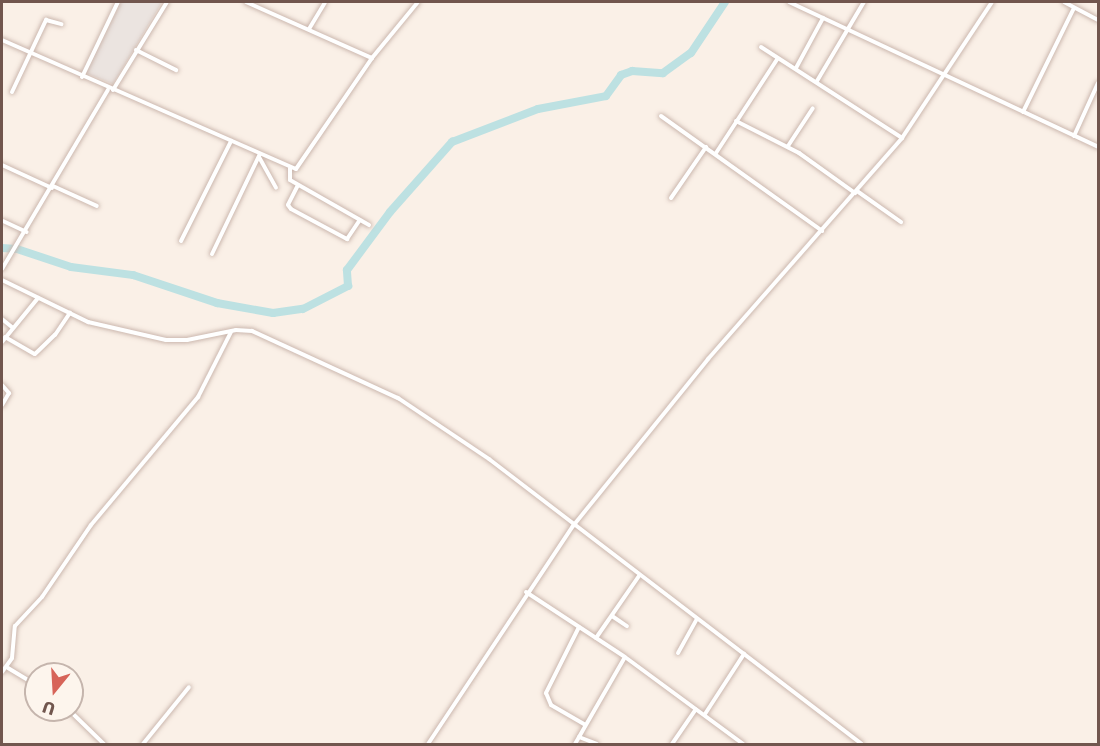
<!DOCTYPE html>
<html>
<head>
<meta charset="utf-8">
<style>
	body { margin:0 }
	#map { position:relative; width:1100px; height:746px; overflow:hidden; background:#faf0e7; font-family:"DejaVu Sans",sans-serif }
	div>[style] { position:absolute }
	.industrial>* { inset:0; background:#ebe4e0 }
	.river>* { height:8px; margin:-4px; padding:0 4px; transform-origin:4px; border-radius:4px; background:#bde1e2 }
	.roads { filter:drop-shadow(0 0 2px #cbb7ae) drop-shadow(0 0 2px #cbb7ae) }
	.minor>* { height:4px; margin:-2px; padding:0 2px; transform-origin:2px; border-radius:2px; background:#fff }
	span { translate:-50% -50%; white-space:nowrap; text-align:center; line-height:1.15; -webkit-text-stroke:5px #fdf5ed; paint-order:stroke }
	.frame { position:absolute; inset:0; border:3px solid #71564e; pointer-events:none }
	.north { position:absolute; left:24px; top:662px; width:60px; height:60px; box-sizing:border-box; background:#fdf5ed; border:2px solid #c5b5ad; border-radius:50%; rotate:198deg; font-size:16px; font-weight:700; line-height:24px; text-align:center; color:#71564e }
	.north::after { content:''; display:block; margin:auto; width:21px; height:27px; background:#d76459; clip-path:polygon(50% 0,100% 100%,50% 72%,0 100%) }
</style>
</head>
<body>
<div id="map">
	<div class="industrial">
		<div style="clip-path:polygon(121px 2px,162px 2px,113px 84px,86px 73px)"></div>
	</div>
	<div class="river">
		<div style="left:2px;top:248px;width:15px;rotate:4deg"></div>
		<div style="left:17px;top:249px;width:57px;rotate:18.4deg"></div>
		<div style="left:71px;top:267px;width:63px;rotate:7.4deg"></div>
		<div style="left:133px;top:275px;width:89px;rotate:18.4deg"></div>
		<div style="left:217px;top:303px;width:57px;rotate:10.1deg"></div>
		<div style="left:273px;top:313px;width:30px;rotate:-8deg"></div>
		<div style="left:303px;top:309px;width:51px;rotate:-27.1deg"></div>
		<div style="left:348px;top:286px;width:16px;rotate:-94deg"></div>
		<div style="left:347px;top:270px;width:72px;rotate:-53.4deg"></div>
		<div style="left:390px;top:212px;width:94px;rotate:-48.5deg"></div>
		<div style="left:452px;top:142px;width:92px;rotate:-21deg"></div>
		<div style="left:538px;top:109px;width:69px;rotate:-10.8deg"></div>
		<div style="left:606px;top:96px;width:26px;rotate:-54deg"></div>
		<div style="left:621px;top:75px;width:12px;rotate:-20deg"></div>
		<div style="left:632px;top:71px;width:31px;rotate:4deg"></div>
		<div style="left:663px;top:73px;width:34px;rotate:-36deg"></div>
		<div style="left:691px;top:53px;width:61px;rotate:-56.3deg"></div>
	</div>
	<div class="roads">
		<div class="minor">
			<div style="left:246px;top:2px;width:138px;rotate:24deg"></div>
			<div style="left:789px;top:2px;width:341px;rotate:25.1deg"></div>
			<div style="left:1064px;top:2px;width:38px;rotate:28deg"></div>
			<div style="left:309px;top:29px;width:31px;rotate:-59deg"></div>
			<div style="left:2px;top:40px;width:321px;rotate:23.7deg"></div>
			<div style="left:296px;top:169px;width:135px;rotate:-55.6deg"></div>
			<div style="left:372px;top:58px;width:72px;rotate:-50.6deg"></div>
			<div style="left:761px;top:47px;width:168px;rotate:32.8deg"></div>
			<div style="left:136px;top:50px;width:45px;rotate:26.6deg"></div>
			<div style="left:796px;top:68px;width:57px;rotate:-61.6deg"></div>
			<div style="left:82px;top:77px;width:83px;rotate:-64.4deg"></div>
			<div style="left:817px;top:81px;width:92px;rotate:-59.3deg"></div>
			<div style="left:113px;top:90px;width:103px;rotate:-58.5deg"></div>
			<div style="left:12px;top:92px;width:80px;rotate:-64.7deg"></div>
			<div style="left:46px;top:20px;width:16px;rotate:15deg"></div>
			<div style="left:1023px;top:112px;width:116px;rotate:-63.9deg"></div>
			<div style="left:661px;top:116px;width:198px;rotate:35.5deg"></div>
			<div style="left:736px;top:121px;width:71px;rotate:26.9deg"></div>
			<div style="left:799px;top:153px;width:69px;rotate:35.5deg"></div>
			<div style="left:1074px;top:136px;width:58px;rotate:-65.6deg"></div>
			<div style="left:788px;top:146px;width:45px;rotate:-56.7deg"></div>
			<div style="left:716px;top:153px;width:113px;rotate:-56.9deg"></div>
			<div style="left:259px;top:157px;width:35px;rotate:61deg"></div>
			<div style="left:2px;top:165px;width:55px;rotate:24.7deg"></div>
			<div style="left:290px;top:168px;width:12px;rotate:90deg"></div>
			<div style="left:290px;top:180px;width:91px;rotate:29.7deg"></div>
			<div style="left:298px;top:185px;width:22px;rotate:117deg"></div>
			<div style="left:288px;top:205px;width:5px;rotate:53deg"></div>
			<div style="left:291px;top:209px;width:64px;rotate:28.2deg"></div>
			<div style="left:347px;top:239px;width:23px;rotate:-56deg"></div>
			<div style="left:53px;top:186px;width:48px;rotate:24.4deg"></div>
			<div style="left:857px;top:191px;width:54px;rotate:35.2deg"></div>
			<div style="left:671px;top:198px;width:62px;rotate:-55.5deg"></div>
			<div style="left:3px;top:221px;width:26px;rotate:25deg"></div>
			<div style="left:181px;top:241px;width:112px;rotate:-63.4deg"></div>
			<div style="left:212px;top:254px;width:111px;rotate:-64.4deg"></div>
			<div style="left:2px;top:269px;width:208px;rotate:-59.4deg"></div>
			<div style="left:2px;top:280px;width:96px;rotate:26deg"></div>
			<div style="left:88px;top:322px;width:80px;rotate:13deg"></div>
			<div style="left:166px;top:340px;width:21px"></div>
			<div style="left:187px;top:340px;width:50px;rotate:-11.5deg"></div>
			<div style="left:236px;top:330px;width:16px;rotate:4deg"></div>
			<div style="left:252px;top:331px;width:161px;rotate:24.7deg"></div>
			<div style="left:398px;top:398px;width:110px;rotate:33.8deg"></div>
			<div style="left:489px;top:459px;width:469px;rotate:37.4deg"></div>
			<div style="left:2px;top:319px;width:13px;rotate:39deg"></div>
			<div style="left:5px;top:337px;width:34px;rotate:30deg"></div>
			<div style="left:35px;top:354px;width:28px;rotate:-44deg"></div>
			<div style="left:55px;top:335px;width:27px;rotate:-56deg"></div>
			<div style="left:2px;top:342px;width:57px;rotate:-50.7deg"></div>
			<div style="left:2px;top:385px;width:11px;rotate:49deg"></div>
			<div style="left:9px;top:393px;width:14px;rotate:120deg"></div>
			<div style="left:526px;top:592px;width:118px;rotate:33.3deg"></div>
			<div style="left:625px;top:657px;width:147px;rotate:36.4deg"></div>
			<div style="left:612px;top:616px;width:18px;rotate:34deg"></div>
			<div style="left:579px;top:627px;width:74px;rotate:116.6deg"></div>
			<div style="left:546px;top:693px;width:13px;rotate:67deg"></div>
			<div style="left:551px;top:705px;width:39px;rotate:30deg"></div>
			<div style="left:596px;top:638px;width:75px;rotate:-55.3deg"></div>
			<div style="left:678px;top:653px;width:39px;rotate:-61deg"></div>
			<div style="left:8px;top:668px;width:33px;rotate:31deg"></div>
			<div style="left:2px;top:672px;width:17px;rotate:-54deg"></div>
			<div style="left:12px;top:658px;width:32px;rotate:-85deg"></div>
			<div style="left:15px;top:626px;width:40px;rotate:-47deg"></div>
			<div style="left:42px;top:597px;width:87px;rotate:-55.8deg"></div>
			<div style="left:91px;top:525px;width:167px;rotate:-50.1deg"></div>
			<div style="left:198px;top:397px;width:73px;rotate:-63.1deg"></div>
			<div style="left:69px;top:710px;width:49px;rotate:44.2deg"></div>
			<div style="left:705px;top:714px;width:72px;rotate:-57deg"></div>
			<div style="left:579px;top:737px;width:19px;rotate:21deg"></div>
			<div style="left:143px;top:744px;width:73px;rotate:-51.1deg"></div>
			<div style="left:428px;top:744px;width:262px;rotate:-56.4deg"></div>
			<div style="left:573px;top:526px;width:215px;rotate:-51deg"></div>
			<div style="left:708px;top:359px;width:294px;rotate:-48.7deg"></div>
			<div style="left:902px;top:138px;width:163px;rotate:-56.5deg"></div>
			<div style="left:575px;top:744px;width:100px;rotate:-60.1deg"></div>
			<div style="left:672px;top:744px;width:42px;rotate:-55.6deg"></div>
		</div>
	</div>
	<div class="frame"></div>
	<div class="north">U</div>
</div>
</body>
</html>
